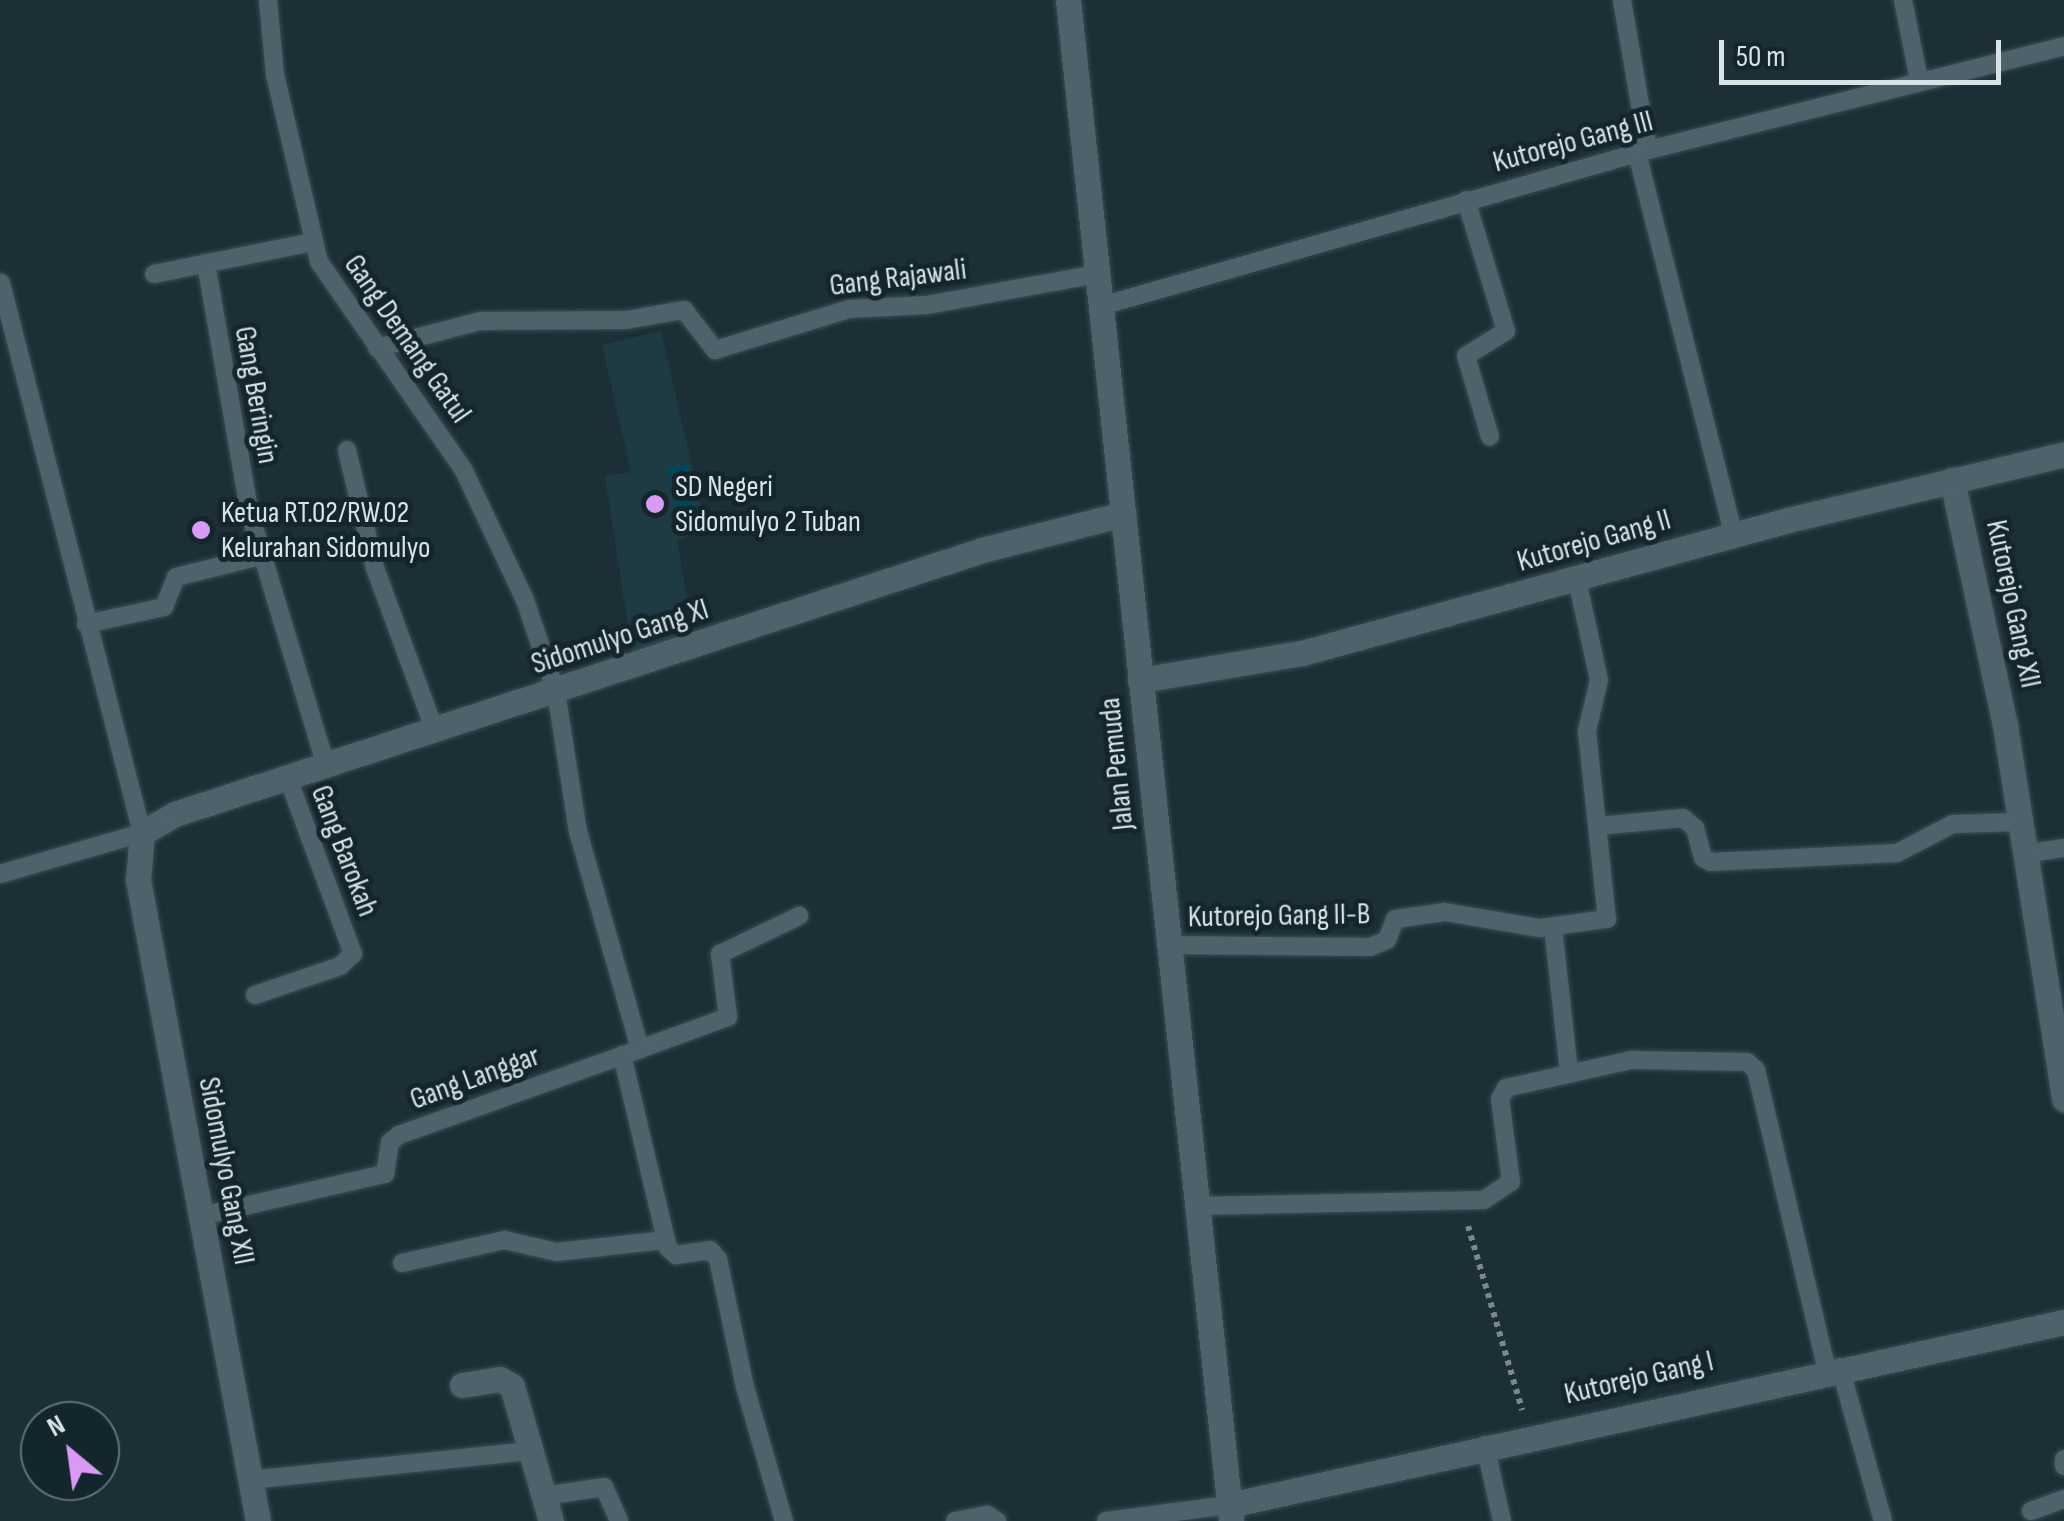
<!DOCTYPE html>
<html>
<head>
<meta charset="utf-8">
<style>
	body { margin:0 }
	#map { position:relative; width:2064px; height:1521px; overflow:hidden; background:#1c2f36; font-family:"Sofia Sans Condensed",sans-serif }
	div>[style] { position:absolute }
	.built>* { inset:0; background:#1e3a43 }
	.green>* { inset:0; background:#00475a }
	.path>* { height:6px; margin-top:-3px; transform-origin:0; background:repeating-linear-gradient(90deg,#79888e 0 5px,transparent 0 10px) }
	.roads { filter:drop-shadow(0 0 2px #3c4c52) drop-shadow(0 0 2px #3c4c52) }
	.service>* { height:18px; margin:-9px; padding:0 9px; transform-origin:9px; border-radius:9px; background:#4d626a }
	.minor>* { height:25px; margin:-12.5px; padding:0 12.5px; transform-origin:12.5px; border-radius:12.5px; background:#4d626a }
	.secondary>* { height:25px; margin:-12.5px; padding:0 12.5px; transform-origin:12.5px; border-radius:12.5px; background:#4d626a }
	.dots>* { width:28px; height:28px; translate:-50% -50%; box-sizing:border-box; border:5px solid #13262c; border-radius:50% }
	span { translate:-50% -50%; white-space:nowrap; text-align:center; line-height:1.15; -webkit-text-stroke:10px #13262c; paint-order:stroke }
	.street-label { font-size:30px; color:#d7e3e7 }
	.poi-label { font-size:30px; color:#d7e3e7 }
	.left { translate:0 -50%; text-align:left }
	.north { position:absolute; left:20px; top:1401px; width:100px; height:100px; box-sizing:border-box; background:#13262c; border:2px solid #617277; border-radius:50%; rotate:331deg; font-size:28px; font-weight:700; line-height:40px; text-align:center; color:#d7e3e7 }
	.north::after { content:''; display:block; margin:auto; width:35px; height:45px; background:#db99f6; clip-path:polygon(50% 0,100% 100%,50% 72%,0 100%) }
	.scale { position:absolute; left:1719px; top:40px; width:282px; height:45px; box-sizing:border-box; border:5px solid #d7e3e7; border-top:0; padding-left:12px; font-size:30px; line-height:35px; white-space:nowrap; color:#d7e3e7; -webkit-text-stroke:8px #13262c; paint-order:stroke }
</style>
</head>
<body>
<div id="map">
	<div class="built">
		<div style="clip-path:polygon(661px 331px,707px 531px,677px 540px,693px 633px,632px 652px,605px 476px,631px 472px,602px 345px)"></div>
	</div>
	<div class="green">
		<div style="clip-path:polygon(688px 464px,699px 525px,679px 529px,667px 468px)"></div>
	</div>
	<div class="path">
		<div style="left:1468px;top:1226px;width:192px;rotate:73.6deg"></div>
	</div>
	<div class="roads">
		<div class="service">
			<div style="left:1622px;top:0;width:152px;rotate:80.2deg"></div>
			<div style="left:1903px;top:0;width:82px;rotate:78.7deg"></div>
			<div style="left:1637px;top:153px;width:394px;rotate:75.8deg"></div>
			<div style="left:1466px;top:200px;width:137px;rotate:73deg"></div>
			<div style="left:1506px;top:331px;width:47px;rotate:148deg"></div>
			<div style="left:1466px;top:356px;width:84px;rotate:73.5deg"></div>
			<div style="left:206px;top:263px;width:255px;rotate:80.1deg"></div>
			<div style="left:250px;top:514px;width:263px;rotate:73.2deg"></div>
			<div style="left:154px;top:274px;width:161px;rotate:-11.4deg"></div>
			<div style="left:1101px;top:306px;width:569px;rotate:-15.92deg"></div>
			<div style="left:1648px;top:150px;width:429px;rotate:-14deg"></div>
			<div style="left:377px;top:348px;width:106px;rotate:-14.7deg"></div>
			<div style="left:480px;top:321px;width:146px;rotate:-0.4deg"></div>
			<div style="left:626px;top:320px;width:59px;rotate:-9.8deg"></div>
			<div style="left:684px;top:310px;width:51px;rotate:52.2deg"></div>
			<div style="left:715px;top:350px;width:140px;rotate:-17deg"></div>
			<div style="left:849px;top:309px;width:78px;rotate:-2.9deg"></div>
			<div style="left:927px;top:305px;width:173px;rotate:-10.3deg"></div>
			<div style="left:347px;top:450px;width:121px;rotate:76.7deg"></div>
			<div style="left:375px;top:568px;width:174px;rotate:69.8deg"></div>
			<div style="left:86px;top:624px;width:80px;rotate:-12.3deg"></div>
			<div style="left:164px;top:607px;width:32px;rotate:-68deg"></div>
			<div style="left:176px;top:577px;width:88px;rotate:-13.9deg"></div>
			<div style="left:1598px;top:826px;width:85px;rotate:-5.4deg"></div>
			<div style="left:1683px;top:818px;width:16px;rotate:40deg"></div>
			<div style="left:1695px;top:828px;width:31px;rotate:75deg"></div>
			<div style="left:1703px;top:858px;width:9px;rotate:27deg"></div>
			<div style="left:1711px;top:862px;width:186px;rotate:-2.8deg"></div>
			<div style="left:1897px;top:853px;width:63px;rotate:-27.4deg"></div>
			<div style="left:1953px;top:824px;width:67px;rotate:-1.7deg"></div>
			<div style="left:2025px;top:854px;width:39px;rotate:-9deg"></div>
			<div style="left:0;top:874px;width:148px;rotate:-16.1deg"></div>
			<div style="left:142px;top:833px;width:568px;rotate:-104.38deg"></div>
			<div style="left:1553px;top:927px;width:147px;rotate:83.7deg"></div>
			<div style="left:1169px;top:945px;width:201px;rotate:0.6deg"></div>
			<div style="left:1370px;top:947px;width:18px;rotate:-22deg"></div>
			<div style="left:1387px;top:940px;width:22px;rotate:-69deg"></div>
			<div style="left:1395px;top:919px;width:50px;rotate:-8deg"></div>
			<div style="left:1445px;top:912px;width:96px;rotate:9.6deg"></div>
			<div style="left:1540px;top:928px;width:68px;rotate:-7.7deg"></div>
			<div style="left:1607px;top:919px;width:189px;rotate:-96.1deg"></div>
			<div style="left:1587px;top:731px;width:52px;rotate:-76.8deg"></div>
			<div style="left:1599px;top:680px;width:102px;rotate:-102.4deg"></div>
			<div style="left:255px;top:995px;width:90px;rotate:-18.8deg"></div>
			<div style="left:340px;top:966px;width:18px;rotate:-43deg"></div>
			<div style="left:353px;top:954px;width:188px;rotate:-110.3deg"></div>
			<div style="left:640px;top:1049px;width:94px;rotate:-20deg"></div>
			<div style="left:728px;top:1017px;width:64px;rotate:-97.2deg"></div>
			<div style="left:720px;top:954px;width:88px;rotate:-25.7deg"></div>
			<div style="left:622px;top:1055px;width:198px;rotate:76.6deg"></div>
			<div style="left:668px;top:1248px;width:11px;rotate:41deg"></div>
			<div style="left:676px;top:1255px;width:34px;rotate:-8deg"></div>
			<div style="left:710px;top:1250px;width:12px;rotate:48deg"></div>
			<div style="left:718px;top:1259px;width:131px;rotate:78.1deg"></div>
			<div style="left:745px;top:1387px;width:140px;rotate:73.8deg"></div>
			<div style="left:1196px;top:1206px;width:288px;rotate:-1.2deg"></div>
			<div style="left:1484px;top:1200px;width:32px;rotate:-34deg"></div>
			<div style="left:1511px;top:1182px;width:84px;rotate:-97.5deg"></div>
			<div style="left:1500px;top:1099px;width:13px;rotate:-61deg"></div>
			<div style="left:1506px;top:1088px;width:128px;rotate:-12.6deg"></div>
			<div style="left:1631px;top:1060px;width:116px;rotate:1deg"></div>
			<div style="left:1747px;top:1062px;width:12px;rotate:42deg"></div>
			<div style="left:1756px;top:1070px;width:308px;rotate:76.7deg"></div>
			<div style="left:201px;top:1216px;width:189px;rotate:-12.9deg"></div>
			<div style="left:385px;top:1174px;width:32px;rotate:-81deg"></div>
			<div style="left:390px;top:1142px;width:11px;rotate:-38deg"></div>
			<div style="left:399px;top:1135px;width:256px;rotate:-19.6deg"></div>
			<div style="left:640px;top:1049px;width:226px;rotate:-105.9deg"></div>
			<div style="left:578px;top:832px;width:142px;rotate:-98.9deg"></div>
			<div style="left:556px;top:692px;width:97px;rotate:-108.6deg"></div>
			<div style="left:525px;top:600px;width:145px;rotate:-115.3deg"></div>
			<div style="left:463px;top:469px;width:252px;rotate:-124.8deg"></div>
			<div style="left:319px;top:262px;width:192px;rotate:-103.2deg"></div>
			<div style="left:275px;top:75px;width:75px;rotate:-95.3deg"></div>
			<div style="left:402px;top:1263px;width:105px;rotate:-12.7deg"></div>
			<div style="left:504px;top:1240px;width:54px;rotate:12.8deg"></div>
			<div style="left:557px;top:1252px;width:110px;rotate:-6.3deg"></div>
			<div style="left:1840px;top:1367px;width:160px;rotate:74.4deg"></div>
			<div style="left:1485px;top:1445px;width:78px;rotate:77.4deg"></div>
			<div style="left:2064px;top:1459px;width:7px;rotate:90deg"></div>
			<div style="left:250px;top:1480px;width:284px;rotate:-5.9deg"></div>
			<div style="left:544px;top:1496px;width:61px;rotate:-8.5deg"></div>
			<div style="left:604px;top:1487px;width:37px;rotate:66deg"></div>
			<div style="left:2031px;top:1511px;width:35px;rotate:-20deg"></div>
			<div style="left:955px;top:1521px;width:33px;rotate:-11deg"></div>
			<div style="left:987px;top:1515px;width:12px;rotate:31deg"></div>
			<div style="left:1106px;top:1521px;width:124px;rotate:-7.4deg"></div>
		</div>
		<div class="minor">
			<div style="left:1952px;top:480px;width:251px;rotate:77.8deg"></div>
			<div style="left:2005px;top:725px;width:379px;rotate:81deg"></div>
			<div style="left:1140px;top:680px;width:164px;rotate:-9.5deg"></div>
			<div style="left:1302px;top:653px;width:504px;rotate:-15.3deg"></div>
			<div style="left:1788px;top:520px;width:284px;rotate:-13.4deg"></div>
			<div style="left:462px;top:1385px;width:38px;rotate:-9deg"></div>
			<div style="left:500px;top:1379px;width:14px;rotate:30deg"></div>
			<div style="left:512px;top:1386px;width:141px;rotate:73.9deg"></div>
			<div style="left:1229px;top:1505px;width:855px;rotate:-12.36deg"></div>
			<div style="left:258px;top:1521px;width:652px;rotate:-100.6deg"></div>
			<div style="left:138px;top:880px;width:47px;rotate:-85.1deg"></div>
			<div style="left:142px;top:833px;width:38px;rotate:-30deg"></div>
			<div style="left:175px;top:814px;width:849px;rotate:-18.11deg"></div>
			<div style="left:982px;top:550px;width:146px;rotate:-14.3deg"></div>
		</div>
		<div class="secondary">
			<div style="left:1068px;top:0;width:1530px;rotate:83.88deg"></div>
		</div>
	</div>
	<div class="dots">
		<div style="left:655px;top:504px;background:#db99f6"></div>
		<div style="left:201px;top:530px;background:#db99f6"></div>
	</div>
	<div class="street-label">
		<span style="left:1573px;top:142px;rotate:-15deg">Kutorejo Gang III</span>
		<span style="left:898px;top:278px;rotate:-7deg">Gang Rajawali</span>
		<span style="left:407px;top:339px;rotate:55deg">Gang Demang Gatul</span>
		<span style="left:256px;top:395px;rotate:80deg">Gang Beringin</span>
		<span style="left:1594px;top:541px;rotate:-16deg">Kutorejo Gang II</span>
		<span style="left:2013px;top:604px;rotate:78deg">Kutorejo Gang XII</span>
		<span style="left:620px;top:637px;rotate:-18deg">Sidomulyo Gang XI</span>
		<span style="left:1117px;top:764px;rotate:-96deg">Jalan Pemuda</span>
		<span style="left:344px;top:851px;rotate:69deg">Gang Barokah</span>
		<span style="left:1279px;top:916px;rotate:-1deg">Kutorejo Gang II-B</span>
		<span style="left:475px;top:1078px;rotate:-20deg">Gang Langgar</span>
		<span style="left:226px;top:1171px;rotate:79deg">Sidomulyo Gang XII</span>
		<span style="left:1639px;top:1378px;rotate:-13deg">Kutorejo Gang I</span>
	</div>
	<div class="poi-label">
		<span class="left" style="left:675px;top:504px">SD Negeri<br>Sidomulyo 2 Tuban</span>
		<span class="left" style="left:221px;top:530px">Ketua RT.02/RW.02<br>Kelurahan Sidomulyo</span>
	</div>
	<div class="north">N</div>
	<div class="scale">50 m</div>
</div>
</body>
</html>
